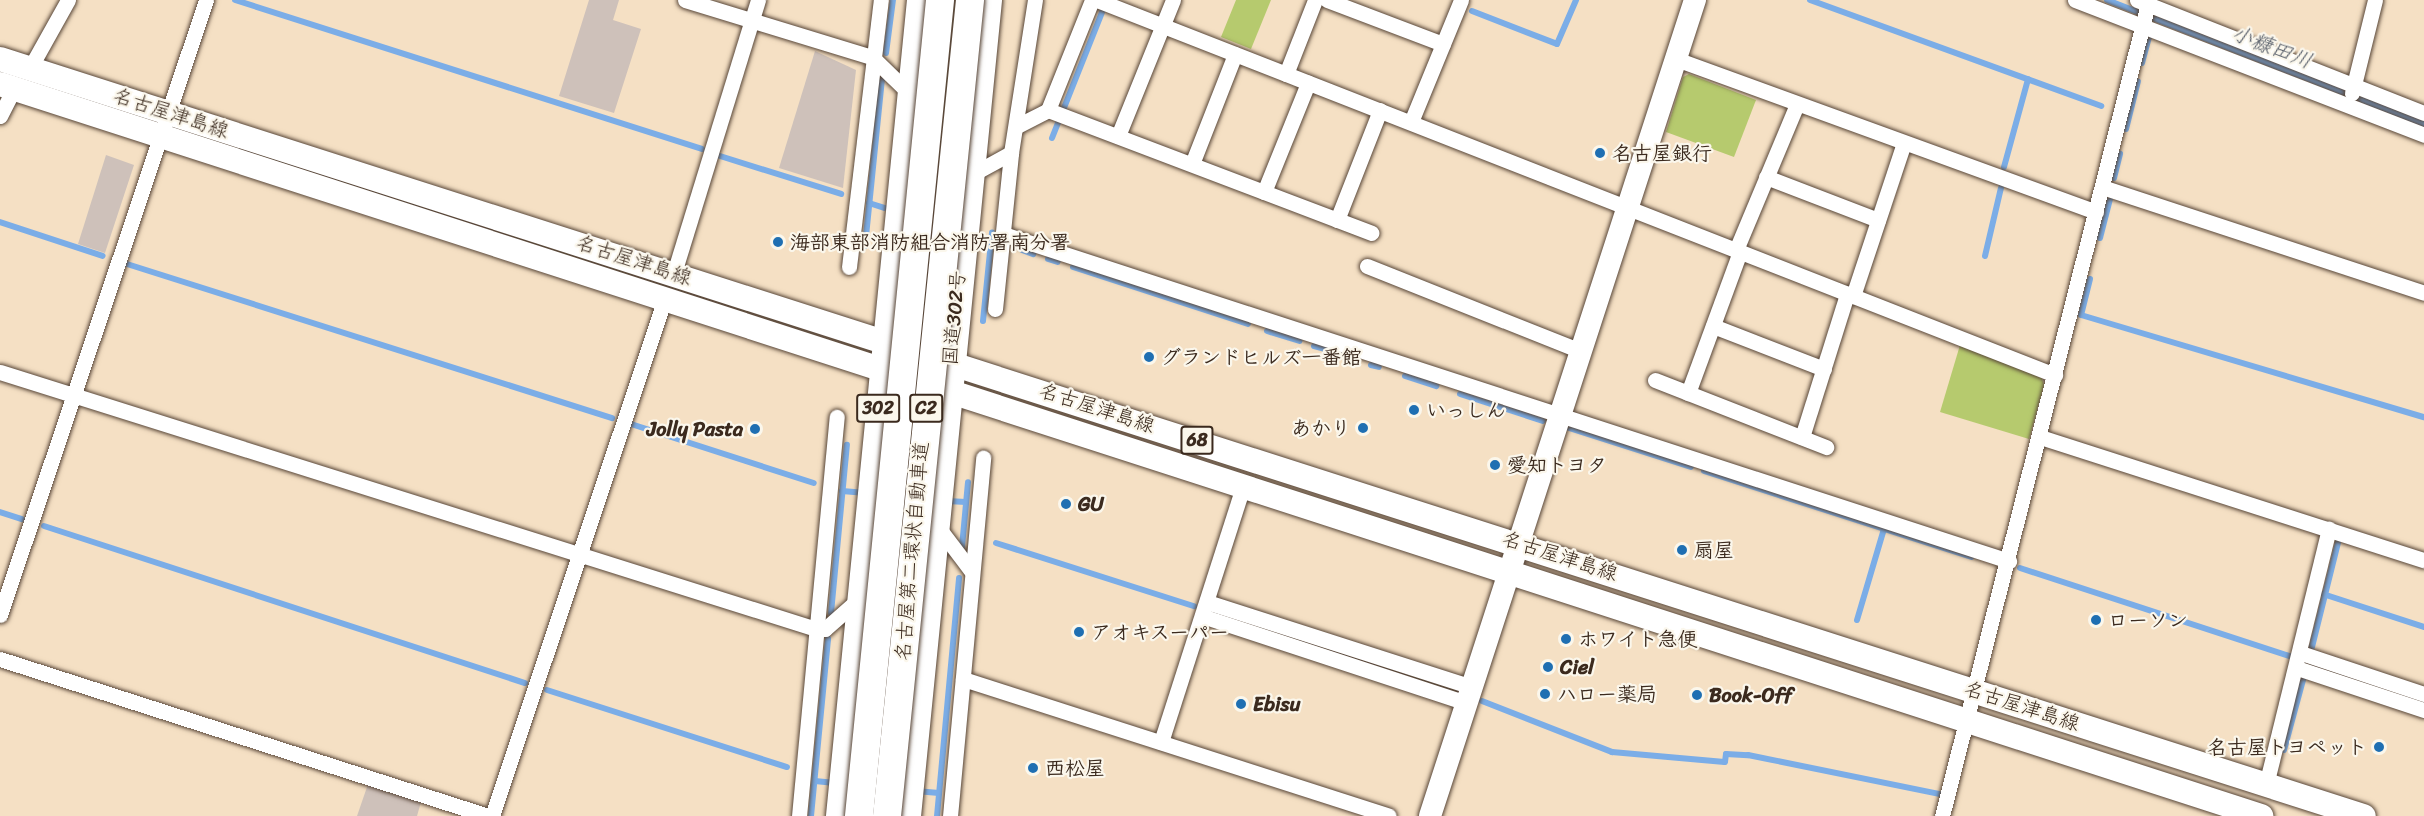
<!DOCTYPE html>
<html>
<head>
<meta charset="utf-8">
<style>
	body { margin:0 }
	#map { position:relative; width:2424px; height:816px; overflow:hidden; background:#f5e0c4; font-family:Sriracha,"Klee One",sans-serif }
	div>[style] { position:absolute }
	.industrial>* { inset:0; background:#cec1ba }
	.green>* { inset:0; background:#b6ca6e }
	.stream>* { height:6px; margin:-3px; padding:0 3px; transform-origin:3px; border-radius:3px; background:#7bade7 }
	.roads { filter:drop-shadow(0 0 2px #574537) drop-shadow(0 0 2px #574537) }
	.street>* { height:15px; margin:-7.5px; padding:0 7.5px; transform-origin:7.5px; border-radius:7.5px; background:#fff }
	.secondary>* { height:22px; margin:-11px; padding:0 11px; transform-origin:11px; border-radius:11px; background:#fff }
	.primary>* { height:24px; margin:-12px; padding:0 12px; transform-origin:12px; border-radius:12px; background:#fff }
	.highway>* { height:28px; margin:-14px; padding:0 14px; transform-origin:14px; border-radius:14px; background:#fff }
	.bridges { filter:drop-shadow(0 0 2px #574537) drop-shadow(0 0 2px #574537) }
	.highway-bridge>* { height:28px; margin:-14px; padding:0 14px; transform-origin:14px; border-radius:14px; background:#fff }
	.dots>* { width:16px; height:16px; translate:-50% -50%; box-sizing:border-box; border:3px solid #fbf7ec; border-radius:50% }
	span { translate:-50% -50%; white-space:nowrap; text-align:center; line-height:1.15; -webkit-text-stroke:4.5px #fbf7ec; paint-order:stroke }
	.shield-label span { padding:2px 4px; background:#fbf7ec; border:2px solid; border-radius:4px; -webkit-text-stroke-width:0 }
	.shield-label { font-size:18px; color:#3b2a1e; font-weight:700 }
	.street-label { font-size:20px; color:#3b2a1e }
	.poi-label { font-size:20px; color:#3b2a1e; font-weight:700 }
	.left { translate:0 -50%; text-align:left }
	.right { translate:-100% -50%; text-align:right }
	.water-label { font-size:21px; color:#515864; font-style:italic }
</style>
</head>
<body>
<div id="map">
	<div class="industrial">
		<div style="clip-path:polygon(589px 0,619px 0,613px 20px,641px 29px,614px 113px,559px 96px)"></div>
		<div style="clip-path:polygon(815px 51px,856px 70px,843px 188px,779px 168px)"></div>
		<div style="clip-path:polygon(106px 155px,134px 165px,105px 253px,78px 244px)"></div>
		<div style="clip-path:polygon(368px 784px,421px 802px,417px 816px,357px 816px)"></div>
	</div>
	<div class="green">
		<div style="clip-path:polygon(1236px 0,1271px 0,1251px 49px,1221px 37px)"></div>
		<div style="clip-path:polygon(1689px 74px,1756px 100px,1734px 157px,1666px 132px,1683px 77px)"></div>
		<div style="clip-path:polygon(1960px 345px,2041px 376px,2044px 385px,2029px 439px,1940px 412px)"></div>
	</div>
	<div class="stream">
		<div style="left:235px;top:0;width:490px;rotate:17.7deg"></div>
		<div style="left:1810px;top:0;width:310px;rotate:20deg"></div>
		<div style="left:2107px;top:0;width:340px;rotate:21.4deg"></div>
		<div style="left:1472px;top:11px;width:91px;rotate:21.2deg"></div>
		<div style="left:1557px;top:44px;width:48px;rotate:-66.6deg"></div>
		<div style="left:886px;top:53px;width:53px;rotate:-82.5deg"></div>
		<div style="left:2142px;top:63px;width:34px;rotate:-75deg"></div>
		<div style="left:2126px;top:129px;width:49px;rotate:-76deg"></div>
		<div style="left:1052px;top:138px;width:143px;rotate:-68.3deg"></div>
		<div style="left:720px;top:156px;width:127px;rotate:17.4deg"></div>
		<div style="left:2004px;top:167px;width:91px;rotate:-74.7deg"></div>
		<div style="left:2114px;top:178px;width:25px;rotate:-76deg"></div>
		<div style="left:869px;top:203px;width:16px;rotate:18deg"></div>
		<div style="left:0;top:222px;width:108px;rotate:18.3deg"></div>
		<div style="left:972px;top:237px;width:19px;rotate:9deg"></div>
		<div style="left:2100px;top:238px;width:40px;rotate:-75.6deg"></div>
		<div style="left:865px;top:246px;width:167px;rotate:-84.2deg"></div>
		<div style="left:1022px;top:250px;width:12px;rotate:20deg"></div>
		<div style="left:1985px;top:256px;width:70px;rotate:-76.8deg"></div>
		<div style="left:1048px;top:259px;width:10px;rotate:17deg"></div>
		<div style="left:127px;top:264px;width:509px;rotate:17.62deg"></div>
		<div style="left:1073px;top:267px;width:184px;rotate:18deg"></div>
		<div style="left:2090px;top:279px;width:37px;rotate:104deg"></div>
		<div style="left:2081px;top:315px;width:358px;rotate:16.6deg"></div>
		<div style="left:983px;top:321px;width:89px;rotate:-84.2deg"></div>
		<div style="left:1267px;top:331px;width:34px;rotate:17deg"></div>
		<div style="left:1314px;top:346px;width:11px;rotate:15deg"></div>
		<div style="left:1337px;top:353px;width:21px;rotate:19deg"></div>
		<div style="left:1371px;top:365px;width:8px;rotate:14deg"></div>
		<div style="left:1405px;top:376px;width:33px;rotate:18deg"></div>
		<div style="left:1460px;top:394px;width:87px;rotate:18deg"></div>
		<div style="left:631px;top:424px;width:192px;rotate:17.9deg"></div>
		<div style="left:1569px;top:428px;width:128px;rotate:17.7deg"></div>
		<div style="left:1704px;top:471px;width:281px;rotate:17.8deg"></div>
		<div style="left:842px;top:491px;width:21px;rotate:5deg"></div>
		<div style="left:947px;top:501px;width:19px;rotate:3deg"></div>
		<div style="left:0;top:512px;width:23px;rotate:18deg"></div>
		<div style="left:44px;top:526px;width:506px;rotate:18.08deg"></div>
		<div style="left:996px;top:543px;width:208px;rotate:17.7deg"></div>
		<div style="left:962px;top:547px;width:65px;rotate:-84.7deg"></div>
		<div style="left:2020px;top:568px;width:286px;rotate:18.1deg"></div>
		<div style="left:2323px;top:594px;width:106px;rotate:18.1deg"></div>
		<div style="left:831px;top:613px;width:169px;rotate:-84.6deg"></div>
		<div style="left:1857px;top:620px;width:95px;rotate:-73.5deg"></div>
		<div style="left:2312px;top:647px;width:111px;rotate:-76deg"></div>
		<div style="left:547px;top:690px;width:252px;rotate:17.8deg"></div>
		<div style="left:1482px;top:701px;width:140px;rotate:21.4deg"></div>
		<div style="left:1612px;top:752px;width:113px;rotate:5.1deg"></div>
		<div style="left:1725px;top:762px;width:8px;rotate:-83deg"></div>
		<div style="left:1726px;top:754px;width:22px;rotate:3deg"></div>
		<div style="left:1748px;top:755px;width:196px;rotate:11.5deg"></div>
		<div style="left:2284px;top:750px;width:73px;rotate:-74.8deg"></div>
		<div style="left:815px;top:781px;width:20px;rotate:6deg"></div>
		<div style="left:916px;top:791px;width:23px;rotate:5deg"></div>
		<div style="left:811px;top:816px;width:178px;rotate:-84.5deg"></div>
		<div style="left:937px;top:816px;width:239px;rotate:-84.7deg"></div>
	</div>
	<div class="roads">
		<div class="street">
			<div style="left:685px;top:0;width:195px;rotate:17deg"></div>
			<div style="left:872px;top:57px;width:53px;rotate:44.2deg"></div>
			<div style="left:1097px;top:0;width:1029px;rotate:21.38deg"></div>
			<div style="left:1327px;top:0;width:124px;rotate:20.8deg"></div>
			<div style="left:2075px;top:0;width:374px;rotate:21.1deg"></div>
			<div style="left:2137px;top:0;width:308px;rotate:21.5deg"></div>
			<div style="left:1676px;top:59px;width:447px;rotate:20deg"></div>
			<div style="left:30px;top:68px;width:78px;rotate:-60.8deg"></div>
			<div style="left:1286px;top:74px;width:79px;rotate:-68.6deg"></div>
			<div style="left:2352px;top:93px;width:96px;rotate:-76.1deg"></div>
			<div style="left:1048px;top:110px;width:346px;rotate:20.8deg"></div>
			<div style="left:0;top:116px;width:30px;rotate:-63deg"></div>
			<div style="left:1411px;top:122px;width:132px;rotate:-67.7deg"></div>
			<div style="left:1017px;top:126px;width:35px;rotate:-27deg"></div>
			<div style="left:1048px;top:110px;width:118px;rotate:-68.2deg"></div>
			<div style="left:1118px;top:136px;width:147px;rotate:-68deg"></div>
			<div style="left:1192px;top:164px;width:118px;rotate:-68.6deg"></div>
			<div style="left:969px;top:176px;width:48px;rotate:-28.7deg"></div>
			<div style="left:1766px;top:177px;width:120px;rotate:21deg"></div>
			<div style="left:2102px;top:187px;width:339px;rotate:18.2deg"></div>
			<div style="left:1264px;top:192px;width:118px;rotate:-68deg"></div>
			<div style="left:1337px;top:220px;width:118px;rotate:-68.6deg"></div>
			<div style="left:1003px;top:234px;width:1058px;rotate:18.01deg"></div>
			<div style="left:1736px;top:250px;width:158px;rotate:-67.3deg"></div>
			<div style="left:1367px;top:266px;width:230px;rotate:21.7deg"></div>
			<div style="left:849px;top:267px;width:269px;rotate:-83.2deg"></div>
			<div style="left:674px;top:273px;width:286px;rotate:-72.9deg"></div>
			<div style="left:1853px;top:296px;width:161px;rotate:-71.6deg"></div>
			<div style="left:995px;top:309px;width:157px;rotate:-84.1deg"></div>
			<div style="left:1011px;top:153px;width:155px;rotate:-81.1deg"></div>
			<div style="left:1713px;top:326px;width:119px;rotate:21.2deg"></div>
			<div style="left:0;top:372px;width:856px;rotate:17.48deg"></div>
			<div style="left:816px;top:629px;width:9px"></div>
			<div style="left:825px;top:629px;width:47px;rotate:-41.5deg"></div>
			<div style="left:1655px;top:380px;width:184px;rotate:21.4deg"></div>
			<div style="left:1688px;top:393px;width:150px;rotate:-69.8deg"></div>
			<div style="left:1802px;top:437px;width:150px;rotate:-72.5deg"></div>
			<div style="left:2040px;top:437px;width:403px;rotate:17.8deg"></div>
			<div style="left:938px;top:527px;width:56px;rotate:52.9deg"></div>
			<div style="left:1207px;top:602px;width:278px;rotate:17.8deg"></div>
			<div style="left:0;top:615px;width:649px;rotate:-71.48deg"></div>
			<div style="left:1202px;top:616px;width:279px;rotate:18.2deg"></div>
			<div style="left:2301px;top:653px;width:130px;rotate:18.4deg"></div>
			<div style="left:0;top:659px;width:513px;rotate:17.83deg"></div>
			<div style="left:2297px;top:668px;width:134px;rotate:18.3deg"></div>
			<div style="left:963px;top:679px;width:447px;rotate:17.8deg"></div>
			<div style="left:1161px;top:742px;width:268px;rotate:-72.2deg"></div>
			<div style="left:2266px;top:785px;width:264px;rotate:-76.2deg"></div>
			<div style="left:492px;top:816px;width:543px;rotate:-71.53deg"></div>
			<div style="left:799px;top:816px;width:401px;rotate:-84.6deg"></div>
			<div style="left:950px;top:816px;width:360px;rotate:-84.7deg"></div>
			<div style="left:1942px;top:816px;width:842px;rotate:-75.77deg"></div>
		</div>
		<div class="secondary">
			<div style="left:1430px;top:816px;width:858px;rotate:-72.01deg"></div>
		</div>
		<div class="primary">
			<div style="left:0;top:59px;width:2482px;rotate:17.76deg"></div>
			<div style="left:0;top:84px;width:2377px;rotate:17.94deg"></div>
		</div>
		<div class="highway">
			<div style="left:840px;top:816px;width:820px;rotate:-84.33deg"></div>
			<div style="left:907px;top:816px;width:820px;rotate:-84.33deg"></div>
		</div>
	</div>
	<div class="bridges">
		<div class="highway-bridge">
			<div style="left:859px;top:816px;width:820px;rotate:-84.33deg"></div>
			<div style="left:887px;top:816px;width:820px;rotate:-84.19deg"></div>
		</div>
	</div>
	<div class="dots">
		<div style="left:1600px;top:153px;background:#1f6fb2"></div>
		<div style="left:778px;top:242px;background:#1f6fb2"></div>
		<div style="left:1149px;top:357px;background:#1f6fb2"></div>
		<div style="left:1414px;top:410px;background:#1f6fb2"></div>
		<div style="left:1363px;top:428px;background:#1f6fb2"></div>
		<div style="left:755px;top:429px;background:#1f6fb2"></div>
		<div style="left:1495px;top:465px;background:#1f6fb2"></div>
		<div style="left:1066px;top:504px;background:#1f6fb2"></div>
		<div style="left:1682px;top:550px;background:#1f6fb2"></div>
		<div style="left:2096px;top:620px;background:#1f6fb2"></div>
		<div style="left:1079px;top:632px;background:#1f6fb2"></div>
		<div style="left:1566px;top:639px;background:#1f6fb2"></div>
		<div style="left:1548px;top:667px;background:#1f6fb2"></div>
		<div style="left:1545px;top:694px;background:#1f6fb2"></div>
		<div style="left:1697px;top:695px;background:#1f6fb2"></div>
		<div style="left:1241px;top:704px;background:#1f6fb2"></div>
		<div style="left:2379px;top:747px;background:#1f6fb2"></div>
		<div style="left:1033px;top:768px;background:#1f6fb2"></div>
	</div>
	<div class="shield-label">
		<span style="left:878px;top:408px">302</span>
		<span style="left:926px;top:408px">C2</span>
		<span style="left:1197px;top:440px">68</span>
	</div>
	<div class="street-label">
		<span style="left:171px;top:113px;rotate:18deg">名古屋津島線</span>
		<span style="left:634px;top:260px;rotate:18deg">名古屋津島線</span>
		<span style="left:954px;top:318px;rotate:-85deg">国道302号</span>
		<span style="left:1097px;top:408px;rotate:18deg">名古屋津島線</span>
		<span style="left:912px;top:551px;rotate:-85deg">名古屋第二環状自動車道</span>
		<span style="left:1560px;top:556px;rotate:18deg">名古屋津島線</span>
		<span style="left:2022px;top:706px;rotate:18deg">名古屋津島線</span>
	</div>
	<div class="poi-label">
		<span class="left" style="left:1612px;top:153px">名古屋銀行</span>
		<span class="left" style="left:790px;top:242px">海部東部消防組合消防署南分署</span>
		<span class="left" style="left:1161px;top:357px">グランドヒルズ一番館</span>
		<span class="left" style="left:1426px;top:410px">いっしん</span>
		<span class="right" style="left:1351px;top:428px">あかり</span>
		<span class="right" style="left:743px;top:429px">Jolly Pasta</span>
		<span class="left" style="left:1507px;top:465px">愛知トヨタ</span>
		<span class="left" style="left:1078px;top:504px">GU</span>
		<span class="left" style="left:1694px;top:550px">扇屋</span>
		<span class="left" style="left:2108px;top:620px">ローソン</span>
		<span class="left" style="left:1091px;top:632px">アオキスーパー</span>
		<span class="left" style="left:1578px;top:639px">ホワイト急便</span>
		<span class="left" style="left:1560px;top:667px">Ciel</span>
		<span class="left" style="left:1557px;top:694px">ハロー薬局</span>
		<span class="left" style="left:1709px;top:695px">Book-Off</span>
		<span class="left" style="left:1253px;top:704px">Ebisu</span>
		<span class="right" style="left:2367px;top:747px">名古屋トヨペット</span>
		<span class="left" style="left:1045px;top:768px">西松屋</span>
	</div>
	<div class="water-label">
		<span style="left:2272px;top:47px;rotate:21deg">小糠田川</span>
	</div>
</div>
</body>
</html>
